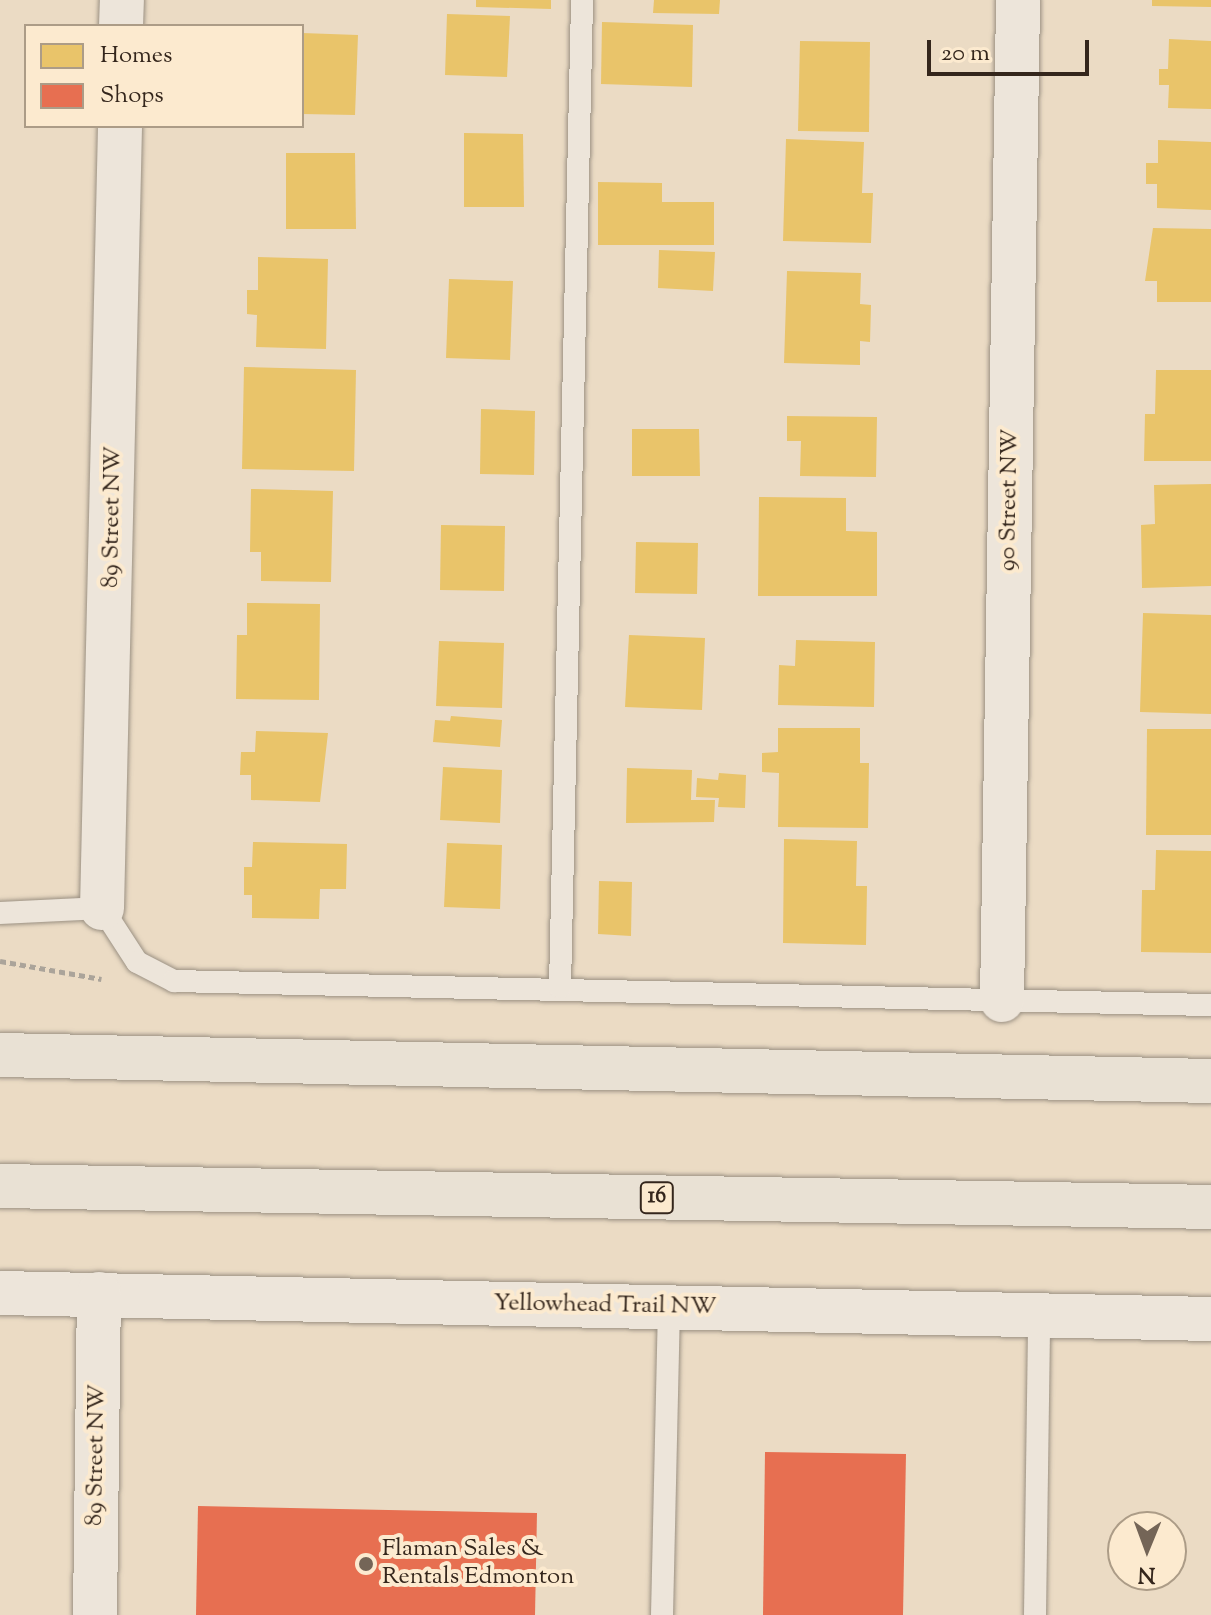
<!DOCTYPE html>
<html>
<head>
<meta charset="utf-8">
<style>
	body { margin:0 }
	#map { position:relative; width:1211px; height:1615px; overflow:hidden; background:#ebdbc4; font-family:"Sorts Mill Goudy",serif }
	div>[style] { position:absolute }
	.homes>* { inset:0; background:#e9c46a }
	.shops>* { inset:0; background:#e76f51 }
	.path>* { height:5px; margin-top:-2.5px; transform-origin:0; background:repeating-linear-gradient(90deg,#aba49a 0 6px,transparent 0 10px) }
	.roads { filter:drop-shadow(0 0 2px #9b9183) drop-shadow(0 0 2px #9b9183) }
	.service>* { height:22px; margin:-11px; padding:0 11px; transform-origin:11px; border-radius:11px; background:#ede5da }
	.minor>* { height:44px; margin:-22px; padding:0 22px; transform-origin:22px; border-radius:22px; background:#ede5da }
	.motorway>* { height:44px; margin:-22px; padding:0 22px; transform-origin:22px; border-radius:22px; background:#e9e1d4 }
	.dots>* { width:22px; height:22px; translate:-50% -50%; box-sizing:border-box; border:4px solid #fceacf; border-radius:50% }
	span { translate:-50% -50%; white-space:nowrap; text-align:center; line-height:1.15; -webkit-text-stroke:8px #fceacf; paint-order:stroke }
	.shield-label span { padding:2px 6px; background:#fceacf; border:2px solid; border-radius:6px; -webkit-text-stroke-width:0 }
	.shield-label { font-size:22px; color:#34261c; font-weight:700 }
	.street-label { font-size:24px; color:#34261c }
	.poi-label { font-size:24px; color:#34261c }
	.left { translate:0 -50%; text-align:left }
	.legend { position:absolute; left:24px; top:24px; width:280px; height:104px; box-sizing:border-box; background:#fceacf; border:2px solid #ac9c87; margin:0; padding:10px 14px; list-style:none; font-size:24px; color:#34261c }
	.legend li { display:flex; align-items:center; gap:16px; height:40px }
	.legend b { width:40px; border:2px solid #ac9c87 }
	.north { position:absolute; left:1107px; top:1511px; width:80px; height:80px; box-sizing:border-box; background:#fceacf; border:2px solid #ac9c87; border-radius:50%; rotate:181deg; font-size:22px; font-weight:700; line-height:32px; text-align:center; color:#34261c }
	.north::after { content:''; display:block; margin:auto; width:28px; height:36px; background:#746557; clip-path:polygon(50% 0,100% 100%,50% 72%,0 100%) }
	.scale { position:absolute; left:927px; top:40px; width:162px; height:36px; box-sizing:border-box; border:4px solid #34261c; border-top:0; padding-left:10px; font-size:24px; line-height:28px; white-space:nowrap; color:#34261c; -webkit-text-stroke:6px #fceacf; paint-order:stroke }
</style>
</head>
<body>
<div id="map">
	<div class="homes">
		<div style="clip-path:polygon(476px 0,551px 0,551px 9px,476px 7px)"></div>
		<div style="clip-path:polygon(654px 0,720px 0,719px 14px,653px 13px)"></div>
		<div style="clip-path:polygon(1152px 0,1211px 0,1211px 7px,1152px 6px)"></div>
		<div style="clip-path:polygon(447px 14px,510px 16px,507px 77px,445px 75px)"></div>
		<div style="clip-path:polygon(602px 22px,693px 25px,692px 87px,601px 84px)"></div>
		<div style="clip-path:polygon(302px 33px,358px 35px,355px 115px,302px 114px)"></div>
		<div style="clip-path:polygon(1169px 39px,1211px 41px,1211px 109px,1168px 108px,1169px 85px,1159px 85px,1159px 69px,1168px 69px)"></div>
		<div style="clip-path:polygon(800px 41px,870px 42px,869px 132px,798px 131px)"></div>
		<div style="clip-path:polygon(464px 133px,523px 134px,524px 207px,464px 207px)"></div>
		<div style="clip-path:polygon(786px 139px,864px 142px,862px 193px,873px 193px,871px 243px,783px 241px)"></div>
		<div style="clip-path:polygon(1158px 140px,1211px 142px,1211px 210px,1157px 208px,1157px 184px,1146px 184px,1146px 163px,1158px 163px)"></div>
		<div style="clip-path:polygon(286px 153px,355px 153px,356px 229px,286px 229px)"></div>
		<div style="clip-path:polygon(598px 182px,662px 183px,662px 202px,714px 202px,714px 245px,598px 245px)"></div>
		<div style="clip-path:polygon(1153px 228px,1211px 229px,1211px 302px,1157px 302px,1157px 281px,1145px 281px)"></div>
		<div style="clip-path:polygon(659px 250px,715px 252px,713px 291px,658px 288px)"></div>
		<div style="clip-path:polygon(258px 257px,328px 259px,326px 349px,256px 347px,257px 315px,247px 314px,247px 290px,258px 290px)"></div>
		<div style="clip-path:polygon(787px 271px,861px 273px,860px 304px,871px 305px,870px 342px,860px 341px,860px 365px,784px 363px)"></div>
		<div style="clip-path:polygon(449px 279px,513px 281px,510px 360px,446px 358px)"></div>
		<div style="clip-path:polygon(244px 367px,356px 370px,354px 471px,242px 469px)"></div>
		<div style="clip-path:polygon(1156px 370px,1211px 370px,1211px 461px,1144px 461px,1145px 414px,1155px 414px)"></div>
		<div style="clip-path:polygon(481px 409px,535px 411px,534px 475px,480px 474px)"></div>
		<div style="clip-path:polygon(787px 416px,877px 417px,876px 477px,800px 476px,801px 441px,787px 441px)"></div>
		<div style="clip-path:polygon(632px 429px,699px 429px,700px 476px,632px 476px)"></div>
		<div style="clip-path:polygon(1211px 484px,1211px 586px,1142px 588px,1141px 525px,1155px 524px,1154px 485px)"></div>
		<div style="clip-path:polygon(251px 489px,333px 491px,331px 582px,261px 581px,261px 552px,250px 552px)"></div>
		<div style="clip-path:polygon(759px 497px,846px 498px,846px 531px,877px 532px,877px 596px,758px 596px)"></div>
		<div style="clip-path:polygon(441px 525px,505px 526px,504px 591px,440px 590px)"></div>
		<div style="clip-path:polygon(636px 542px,698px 543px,697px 594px,635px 593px)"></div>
		<div style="clip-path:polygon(247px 603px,320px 604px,319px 700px,236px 699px,237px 635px,247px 635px)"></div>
		<div style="clip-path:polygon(1143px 613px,1211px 615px,1211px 714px,1140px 712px)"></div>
		<div style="clip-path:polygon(629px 635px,705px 638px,702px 710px,625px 707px)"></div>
		<div style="clip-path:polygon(796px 640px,875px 642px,874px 707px,778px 705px,779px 665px,795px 666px)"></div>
		<div style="clip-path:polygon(439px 641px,504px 643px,502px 708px,436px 706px)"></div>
		<div style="clip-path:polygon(451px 716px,502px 720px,500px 747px,433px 742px,435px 720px,450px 721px)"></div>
		<div style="clip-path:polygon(778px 728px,860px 728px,860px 763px,869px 763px,868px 828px,778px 827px,779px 773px,762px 772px,762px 753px,778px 752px)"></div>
		<div style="clip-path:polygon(1147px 729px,1211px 729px,1211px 835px,1146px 835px)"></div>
		<div style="clip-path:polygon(256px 731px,328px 733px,320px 802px,251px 800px,251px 775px,240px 775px,241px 752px,255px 752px)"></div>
		<div style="clip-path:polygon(443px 767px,502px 770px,500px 823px,440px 820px)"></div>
		<div style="clip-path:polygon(627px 768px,692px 770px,691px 800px,715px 800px,714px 822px,626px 823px)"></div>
		<div style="clip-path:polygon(719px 773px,746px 775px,745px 808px,718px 807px,719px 798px,696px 797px,697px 778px,718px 780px)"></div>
		<div style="clip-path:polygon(784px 839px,857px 841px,856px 886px,867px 886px,866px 945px,783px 943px)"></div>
		<div style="clip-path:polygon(253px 842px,347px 844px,346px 889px,320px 889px,319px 919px,252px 918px,252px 895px,244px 895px,244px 867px,252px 867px)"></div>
		<div style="clip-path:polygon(447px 843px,502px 845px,500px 909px,444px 907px)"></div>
		<div style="clip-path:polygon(1156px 850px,1211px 851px,1211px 953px,1141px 952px,1142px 890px,1155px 890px)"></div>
		<div style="clip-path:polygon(599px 881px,632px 882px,631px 936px,598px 934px)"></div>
	</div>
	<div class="shops">
		<div style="clip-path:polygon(765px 1452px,906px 1454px,903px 1615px,763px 1615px)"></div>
		<div style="clip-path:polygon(198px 1506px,537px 1513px,535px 1615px,196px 1615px)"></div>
	</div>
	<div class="path">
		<div style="left:0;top:961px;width:103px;rotate:10.1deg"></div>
	</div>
	<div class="roads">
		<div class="service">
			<div style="left:0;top:913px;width:102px;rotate:-2.8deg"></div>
			<div style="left:102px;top:908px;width:64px;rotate:57.1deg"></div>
			<div style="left:137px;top:962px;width:42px;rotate:27.2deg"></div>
			<div style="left:174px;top:981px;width:1037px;rotate:1.33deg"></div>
			<div style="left:560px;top:987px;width:987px;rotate:-88.72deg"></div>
			<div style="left:662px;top:1615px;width:307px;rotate:-88.7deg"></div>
			<div style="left:1035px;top:1615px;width:300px;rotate:-89.2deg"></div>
		</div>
		<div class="minor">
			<div style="left:121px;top:26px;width:26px;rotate:-88deg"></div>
			<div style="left:102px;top:908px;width:782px;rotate:-88.68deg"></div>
			<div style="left:1002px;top:1000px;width:1000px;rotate:-89.08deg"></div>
			<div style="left:0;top:1293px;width:1211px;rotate:1.23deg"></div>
			<div style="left:95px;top:1615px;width:321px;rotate:-89.3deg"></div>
		</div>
		<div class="motorway">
			<div style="left:0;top:1055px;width:1211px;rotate:1.23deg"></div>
			<div style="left:0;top:1186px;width:1211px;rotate:0.99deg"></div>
		</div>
	</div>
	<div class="dots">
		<div style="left:366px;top:1564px;background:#746557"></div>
	</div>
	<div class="shield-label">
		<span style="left:657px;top:1198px">16</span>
	</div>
	<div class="street-label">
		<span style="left:1010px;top:500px;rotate:-89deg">90 Street NW</span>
		<span style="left:113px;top:517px;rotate:-89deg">89 Street NW</span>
		<span style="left:605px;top:1306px;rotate:1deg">Yellowhead Trail NW</span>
		<span style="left:97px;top:1455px;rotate:-89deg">89 Street NW</span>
	</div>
	<div class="poi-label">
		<span class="left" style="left:382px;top:1564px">Flaman Sales &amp;<br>Rentals Edmonton</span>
	</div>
	<ul class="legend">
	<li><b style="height:22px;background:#e9c46a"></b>Homes</li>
	<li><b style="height:22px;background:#e76f51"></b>Shops</li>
	</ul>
	<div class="north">N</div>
	<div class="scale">20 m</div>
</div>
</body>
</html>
